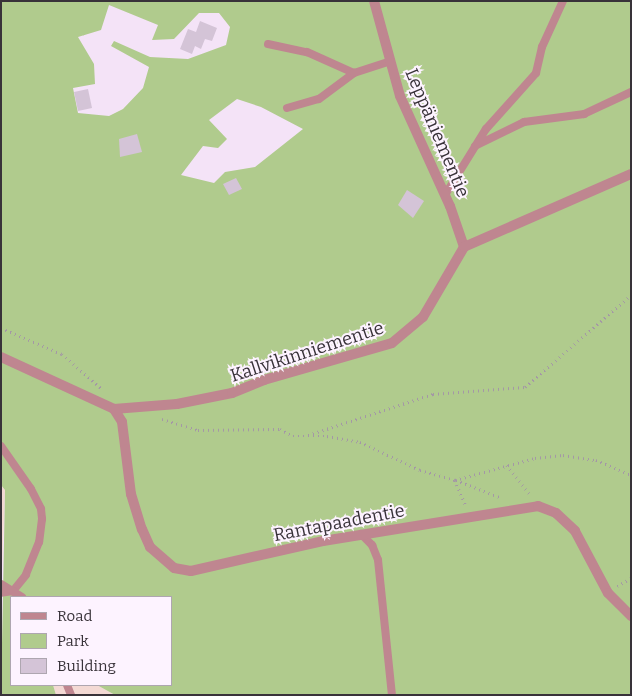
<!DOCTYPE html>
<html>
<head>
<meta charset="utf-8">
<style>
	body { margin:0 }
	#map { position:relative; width:632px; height:696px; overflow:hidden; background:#f4e3f7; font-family:Bitter,serif }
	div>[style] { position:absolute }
	.commercial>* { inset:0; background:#f3d9d4 }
	.green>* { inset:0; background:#b0cb8d }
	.building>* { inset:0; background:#d4c4d7 }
	.path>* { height:2.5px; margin-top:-1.25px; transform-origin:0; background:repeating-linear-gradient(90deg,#a497a6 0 1px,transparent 0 5px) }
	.service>* { height:8px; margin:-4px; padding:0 4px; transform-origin:4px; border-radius:4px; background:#bf8690 }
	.minor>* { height:10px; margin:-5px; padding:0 5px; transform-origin:5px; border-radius:5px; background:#bf8690 }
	span { translate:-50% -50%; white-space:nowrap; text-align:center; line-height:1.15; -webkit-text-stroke:4px #fdf3ff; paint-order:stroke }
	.street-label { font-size:18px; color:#383239 }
	.frame { position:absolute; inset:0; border:2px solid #383239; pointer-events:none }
	.legend { position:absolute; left:10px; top:596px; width:162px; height:90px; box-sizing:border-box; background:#fdf3ff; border:1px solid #aea6b0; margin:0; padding:6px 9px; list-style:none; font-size:15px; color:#383239 }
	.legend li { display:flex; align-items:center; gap:10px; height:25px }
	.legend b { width:25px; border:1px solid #aea6b0 }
</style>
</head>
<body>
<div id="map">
	<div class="commercial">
		<div style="clip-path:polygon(1px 485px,5px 490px,1px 595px)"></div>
		<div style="clip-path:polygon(53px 685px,97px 685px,115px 695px,56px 695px)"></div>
	</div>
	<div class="green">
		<div style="clip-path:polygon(evenodd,1px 1px,631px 1px,631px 695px,115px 695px,97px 685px,171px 685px,171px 597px,11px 597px,11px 685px,53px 685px,56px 695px,1px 695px,5px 490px,1px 485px,1px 1px,109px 5px,158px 25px,152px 40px,174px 39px,199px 13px,219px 13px,230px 27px,226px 45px,188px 59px,150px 57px,114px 41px,111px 46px,149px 67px,143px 88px,123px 109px,109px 116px,78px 113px,73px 88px,95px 84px,94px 64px,78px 37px,101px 30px,109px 5px,1px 1px,237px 99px,261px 107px,303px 129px,255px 167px,225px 172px,214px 183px,181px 175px,203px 146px,218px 148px,227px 139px,209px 120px,237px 99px)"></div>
	</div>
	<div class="building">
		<div style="clip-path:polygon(200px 21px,217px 28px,212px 41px,205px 39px,201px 49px,195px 46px,192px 54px,180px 49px,188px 29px,196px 32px)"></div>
		<div style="clip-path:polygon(88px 89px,92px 108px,78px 111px,74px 92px)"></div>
		<div style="clip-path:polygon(137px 134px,142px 152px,120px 157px,119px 139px)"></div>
		<div style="clip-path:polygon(236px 178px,242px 189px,229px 195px,223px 184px)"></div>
		<div style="clip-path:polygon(407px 190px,424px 201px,413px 218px,398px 205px)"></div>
	</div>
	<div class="path">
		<div style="left:1px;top:328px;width:66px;rotate:23.1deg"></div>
		<div style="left:62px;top:354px;width:52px;rotate:41.1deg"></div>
		<div style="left:162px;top:419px;width:38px;rotate:17deg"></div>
		<div style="left:198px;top:430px;width:82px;rotate:-0.7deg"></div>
		<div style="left:280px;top:429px;width:15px;rotate:28deg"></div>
		<div style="left:293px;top:436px;width:34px"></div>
		<div style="left:327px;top:436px;width:34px;rotate:10deg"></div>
		<div style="left:360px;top:442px;width:66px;rotate:25deg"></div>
		<div style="left:420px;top:470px;width:36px;rotate:16deg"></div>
		<div style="left:455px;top:480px;width:83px;rotate:-15.4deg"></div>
		<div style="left:535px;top:458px;width:28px;rotate:-6deg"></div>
		<div style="left:563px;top:455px;width:33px;rotate:9deg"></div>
		<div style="left:596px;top:460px;width:38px;rotate:23deg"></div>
		<div style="left:308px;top:435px;width:132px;rotate:-18.2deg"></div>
		<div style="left:433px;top:394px;width:92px;rotate:-4.4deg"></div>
		<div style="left:525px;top:387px;width:140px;rotate:-41deg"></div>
		<div style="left:507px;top:465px;width:37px;rotate:52deg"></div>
		<div style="left:455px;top:480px;width:28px;rotate:67deg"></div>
		<div style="left:456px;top:480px;width:49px;rotate:21.4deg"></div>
		<div style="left:617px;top:586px;width:16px;rotate:-30deg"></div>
	</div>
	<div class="service">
		<div style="left:268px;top:44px;width:40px;rotate:12deg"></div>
		<div style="left:307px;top:52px;width:51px;rotate:24.1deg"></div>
		<div style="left:287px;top:108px;width:33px;rotate:-16deg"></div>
		<div style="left:319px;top:99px;width:44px;rotate:-36.6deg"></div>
		<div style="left:354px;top:73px;width:38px;rotate:-18deg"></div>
		<div style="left:475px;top:146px;width:55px;rotate:-26.1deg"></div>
		<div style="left:524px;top:122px;width:61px;rotate:-7.6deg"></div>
		<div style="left:584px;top:114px;width:52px;rotate:-25.1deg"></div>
		<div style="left:445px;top:195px;width:78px;rotate:-58.2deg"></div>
		<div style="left:486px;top:129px;width:75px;rotate:-48.2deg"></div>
		<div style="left:536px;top:73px;width:27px;rotate:-77deg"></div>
		<div style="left:542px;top:47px;width:51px;rotate:-65.5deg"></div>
		<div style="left:1px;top:446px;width:52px;rotate:55.1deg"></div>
		<div style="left:31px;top:489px;width:22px;rotate:63deg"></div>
		<div style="left:41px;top:509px;width:10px;rotate:84deg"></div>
		<div style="left:42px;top:519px;width:23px;rotate:97deg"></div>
		<div style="left:39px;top:542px;width:35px;rotate:112deg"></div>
		<div style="left:26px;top:575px;width:21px;rotate:129deg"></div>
		<div style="left:13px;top:591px;width:12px;rotate:171deg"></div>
		<div style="left:361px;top:534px;width:16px;rotate:45deg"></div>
		<div style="left:372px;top:545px;width:16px;rotate:68deg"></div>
		<div style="left:378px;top:560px;width:136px;rotate:84.1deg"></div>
		<div style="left:1px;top:584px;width:25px;rotate:32deg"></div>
		<div style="left:67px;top:685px;width:11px;rotate:68deg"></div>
	</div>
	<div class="minor">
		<div style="left:374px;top:1px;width:98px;rotate:74.7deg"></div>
		<div style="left:400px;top:96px;width:121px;rotate:65.6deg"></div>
		<div style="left:450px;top:206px;width:43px;rotate:71.1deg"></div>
		<div style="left:1px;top:357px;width:124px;rotate:24.7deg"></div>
		<div style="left:114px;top:409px;width:63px;rotate:-4.5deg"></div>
		<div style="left:177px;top:404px;width:56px;rotate:-11.3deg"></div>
		<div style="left:232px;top:393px;width:35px;rotate:-22deg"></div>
		<div style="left:264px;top:380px;width:133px;rotate:-16.1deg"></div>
		<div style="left:392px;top:343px;width:40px;rotate:-40deg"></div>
		<div style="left:423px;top:317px;width:81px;rotate:-59.6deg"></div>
		<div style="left:464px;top:247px;width:182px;rotate:-23.6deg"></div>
		<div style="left:114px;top:409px;width:15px;rotate:58deg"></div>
		<div style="left:122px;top:422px;width:73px;rotate:82.9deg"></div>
		<div style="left:131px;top:494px;width:37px;rotate:73deg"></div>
		<div style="left:142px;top:529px;width:20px;rotate:66deg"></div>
		<div style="left:150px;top:547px;width:32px;rotate:41deg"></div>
		<div style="left:174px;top:568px;width:17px;rotate:10deg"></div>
		<div style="left:191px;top:571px;width:135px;rotate:-12.8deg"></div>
		<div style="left:323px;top:541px;width:218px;rotate:-9.2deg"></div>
		<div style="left:538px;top:506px;width:19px;rotate:21deg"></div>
		<div style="left:556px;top:513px;width:26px;rotate:43deg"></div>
		<div style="left:575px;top:531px;width:70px;rotate:62deg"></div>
		<div style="left:608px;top:593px;width:33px;rotate:45deg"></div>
	</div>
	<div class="street-label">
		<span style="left:437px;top:133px;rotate:67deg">Leppäniementie</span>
		<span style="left:307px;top:352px;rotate:-18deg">Kallvikinniementie</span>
		<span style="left:339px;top:523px;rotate:-11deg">Rantapaadentie</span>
	</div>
	<div class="frame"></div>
	<ul class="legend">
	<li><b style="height:6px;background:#bf8690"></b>Road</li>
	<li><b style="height:14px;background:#b0cb8d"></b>Park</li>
	<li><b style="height:14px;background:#d4c4d7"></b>Building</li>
	</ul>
</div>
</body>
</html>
